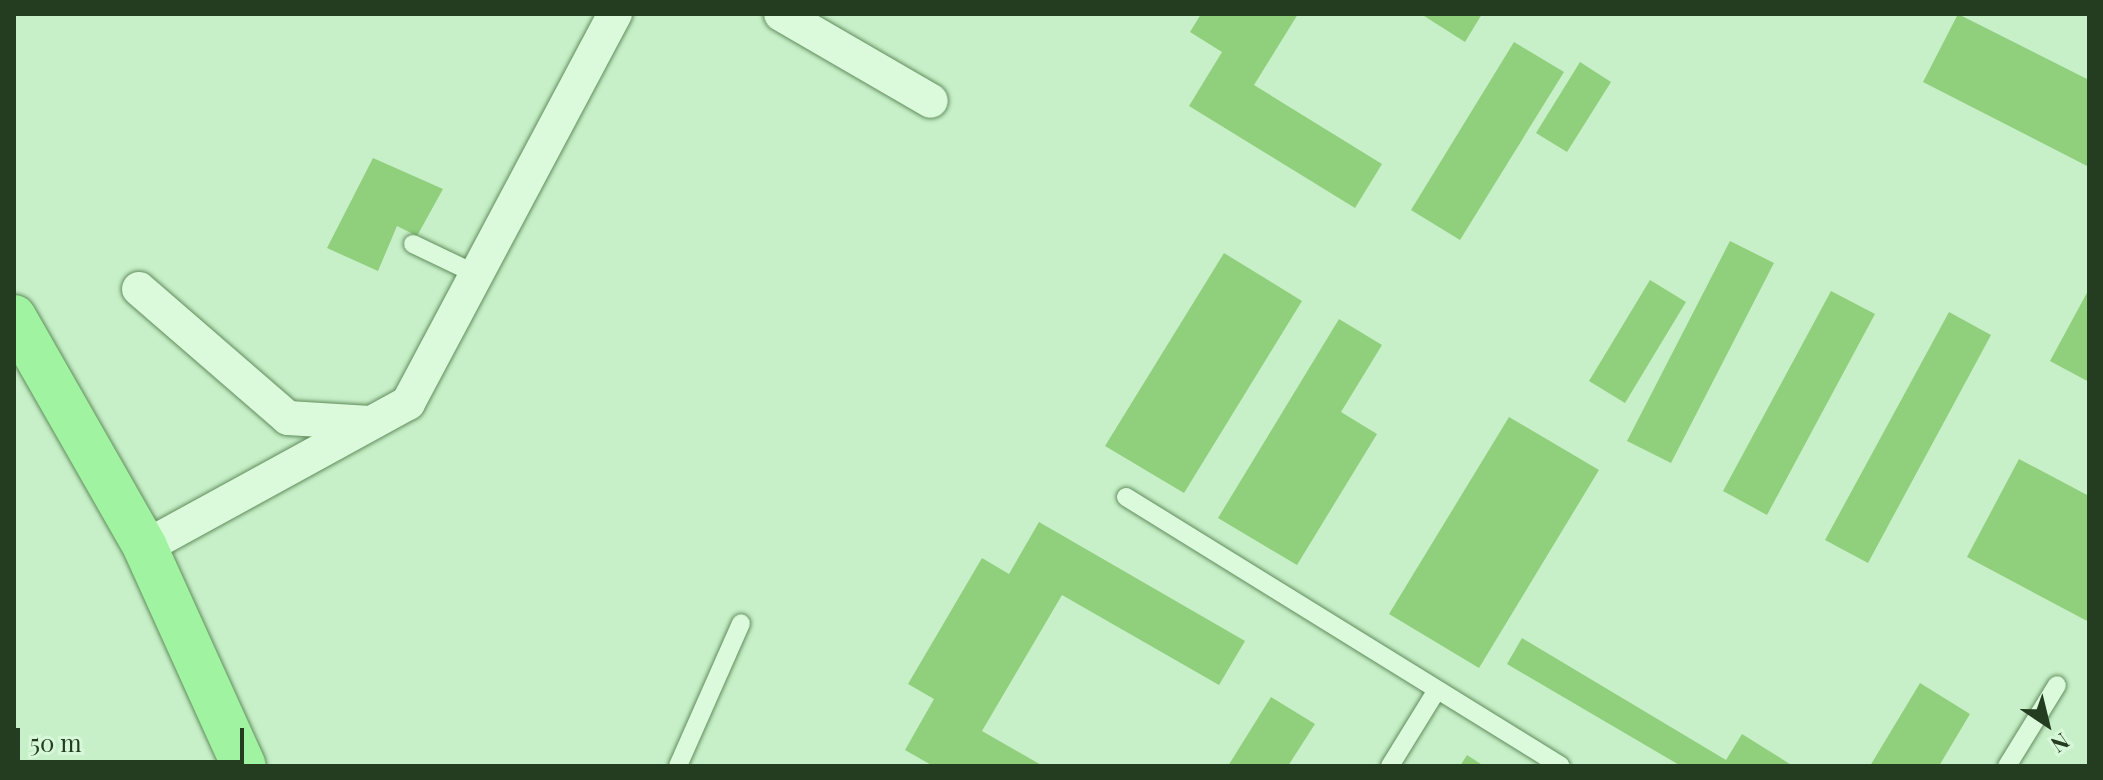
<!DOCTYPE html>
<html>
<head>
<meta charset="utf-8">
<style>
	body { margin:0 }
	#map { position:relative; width:2103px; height:780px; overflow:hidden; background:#c7f0c9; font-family:"Playfair Display",serif }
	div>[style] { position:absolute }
	.building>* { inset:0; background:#90cf7c }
	.roads { filter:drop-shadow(0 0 2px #618c5b) drop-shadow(0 0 2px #618c5b) }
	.service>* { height:18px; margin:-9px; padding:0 9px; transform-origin:9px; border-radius:9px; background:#dbfadc }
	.minor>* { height:34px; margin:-17px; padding:0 17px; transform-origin:17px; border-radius:17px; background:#dbfadc }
	.primary>* { height:44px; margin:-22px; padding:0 22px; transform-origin:22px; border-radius:22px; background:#9ff3a1 }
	span { translate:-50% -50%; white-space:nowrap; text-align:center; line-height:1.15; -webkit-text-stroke:7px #d7f7d9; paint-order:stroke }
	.frame { position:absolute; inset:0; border:16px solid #243c1f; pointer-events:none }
	.north { position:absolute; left:2007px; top:684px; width:80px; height:80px; -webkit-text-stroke:6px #d7f7d9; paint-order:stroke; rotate:145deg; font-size:22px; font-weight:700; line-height:32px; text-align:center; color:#243c1f }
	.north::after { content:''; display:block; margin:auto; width:28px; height:36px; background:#243c1f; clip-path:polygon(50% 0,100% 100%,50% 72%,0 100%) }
	.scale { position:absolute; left:16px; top:728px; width:228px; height:36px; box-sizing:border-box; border:4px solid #243c1f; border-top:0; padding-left:10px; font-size:24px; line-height:28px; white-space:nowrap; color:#243c1f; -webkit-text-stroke:6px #d7f7d9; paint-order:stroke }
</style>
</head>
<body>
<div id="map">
	<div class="building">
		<div style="clip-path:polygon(1201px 14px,1298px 14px,1254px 85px,1382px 164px,1355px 208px,1189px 106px,1222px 52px,1190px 32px)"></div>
		<div style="clip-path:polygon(1421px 14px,1482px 14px,1465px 42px)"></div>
		<div style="clip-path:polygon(1958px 14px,2089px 80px,2089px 167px,1923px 82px)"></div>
		<div style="clip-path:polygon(1514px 42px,1564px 72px,1460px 240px,1411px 210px)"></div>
		<div style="clip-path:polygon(1580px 62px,1611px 82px,1567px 152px,1536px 133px)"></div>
		<div style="clip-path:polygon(373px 158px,443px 189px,417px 236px,397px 226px,378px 271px,327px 248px)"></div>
		<div style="clip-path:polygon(1730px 241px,1774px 263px,1671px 463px,1627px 441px)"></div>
		<div style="clip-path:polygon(1224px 253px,1302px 301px,1184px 493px,1105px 446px)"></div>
		<div style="clip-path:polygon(1650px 280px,1686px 302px,1625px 403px,1589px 381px)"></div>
		<div style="clip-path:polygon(2089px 289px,2089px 382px,2050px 361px)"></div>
		<div style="clip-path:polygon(1831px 291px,1875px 314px,1767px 515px,1723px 491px)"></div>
		<div style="clip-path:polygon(1949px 312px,1991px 335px,1868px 563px,1825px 540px)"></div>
		<div style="clip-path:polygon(1339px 319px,1382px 345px,1341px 412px,1377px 434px,1297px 565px,1218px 518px)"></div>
		<div style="clip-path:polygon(1509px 417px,1599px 470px,1479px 668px,1389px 614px)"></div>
		<div style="clip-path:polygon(2019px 459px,2089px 496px,2089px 622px,1967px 557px)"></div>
		<div style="clip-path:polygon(1039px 522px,1245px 641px,1219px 685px,1062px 595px,982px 731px,1043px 766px,933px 766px,905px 750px,934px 699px,908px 684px,982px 558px,1009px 574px)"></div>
		<div style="clip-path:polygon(1522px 638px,1726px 760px,1742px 734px,1793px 766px,1681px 766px,1507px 664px)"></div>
		<div style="clip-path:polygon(1920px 683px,1970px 714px,1939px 766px,1870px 766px)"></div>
		<div style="clip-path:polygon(1271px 697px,1315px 724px,1288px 766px,1228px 766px)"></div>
		<div style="clip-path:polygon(1467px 755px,1484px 766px,1460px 766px)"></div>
	</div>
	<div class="roads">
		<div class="service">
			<div style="left:413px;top:244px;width:70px;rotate:25.5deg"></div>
			<div style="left:1126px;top:497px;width:511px;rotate:31.73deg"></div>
			<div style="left:678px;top:766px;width:156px;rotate:-66.2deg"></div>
			<div style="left:1390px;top:766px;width:89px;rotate:-58.3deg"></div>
			<div style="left:2007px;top:766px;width:95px;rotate:-58.3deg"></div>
		</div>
		<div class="minor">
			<div style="left:781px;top:14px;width:173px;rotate:30.1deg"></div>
			<div style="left:139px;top:289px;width:197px;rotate:40.9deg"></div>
			<div style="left:288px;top:418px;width:82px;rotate:3.5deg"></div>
			<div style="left:145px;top:547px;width:300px;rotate:-28.7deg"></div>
			<div style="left:408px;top:403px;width:441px;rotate:-62deg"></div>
		</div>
		<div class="primary">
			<div style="left:14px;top:317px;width:265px;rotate:60.3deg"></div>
			<div style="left:145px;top:547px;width:240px;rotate:65.7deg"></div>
		</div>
	</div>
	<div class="frame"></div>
	<div class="north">N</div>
	<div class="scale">50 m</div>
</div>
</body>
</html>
